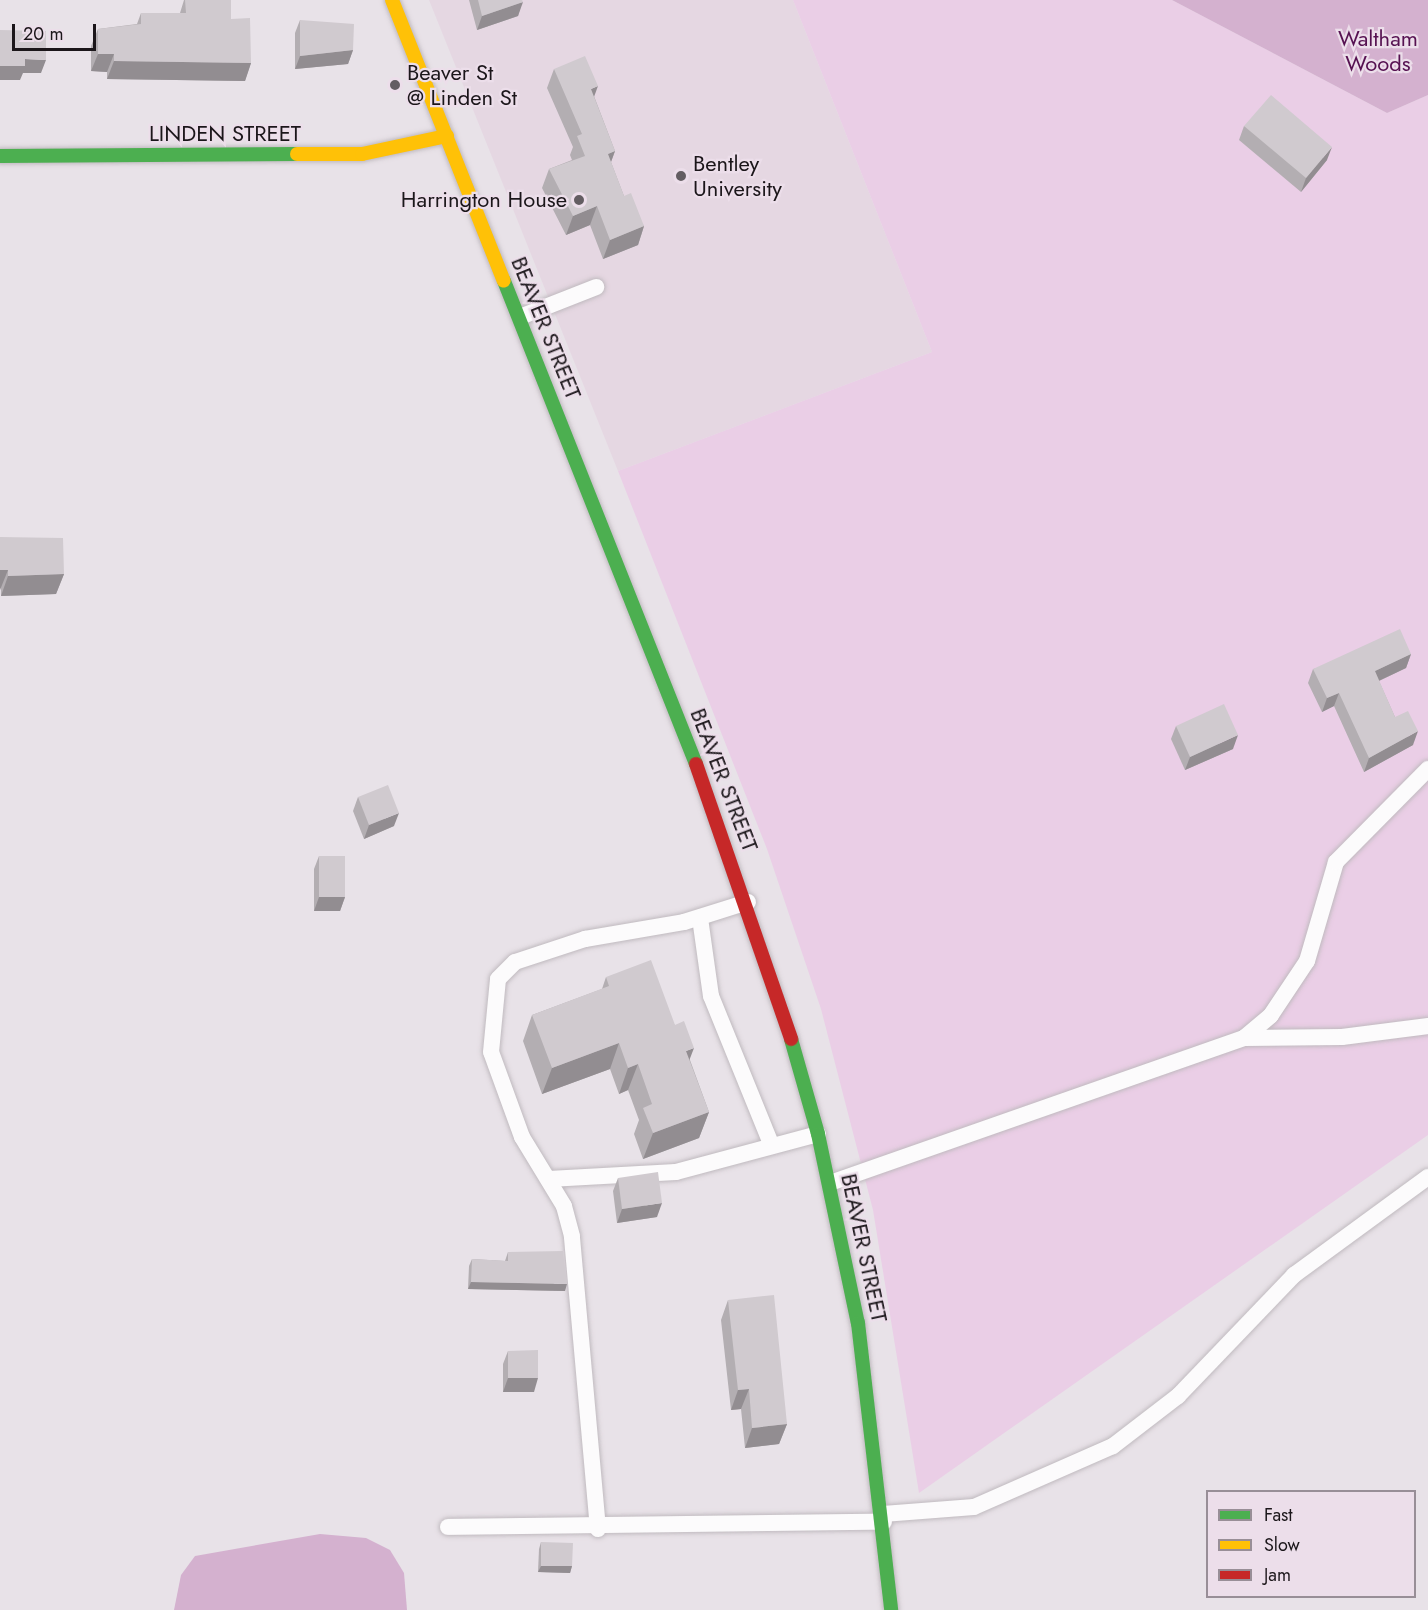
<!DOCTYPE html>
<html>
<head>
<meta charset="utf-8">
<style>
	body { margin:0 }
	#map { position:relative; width:1428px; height:1610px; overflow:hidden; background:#e8e2e8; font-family:Jost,sans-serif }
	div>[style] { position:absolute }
	.built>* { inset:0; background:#e5d7e2 }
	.green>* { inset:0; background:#eacee6 }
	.forest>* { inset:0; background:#d4b1cf }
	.roads { filter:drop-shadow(0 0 2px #c0babf) drop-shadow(0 0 2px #c0babf) }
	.lane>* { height:16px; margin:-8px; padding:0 8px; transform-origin:8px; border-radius:8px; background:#fcfbfc }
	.fast>* { height:14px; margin:-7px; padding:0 7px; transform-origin:7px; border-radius:7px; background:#4caf50 }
	.slow>* { height:14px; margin:-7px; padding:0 7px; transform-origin:7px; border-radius:7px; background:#ffc107 }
	.jam>* { height:14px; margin:-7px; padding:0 7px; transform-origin:7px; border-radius:7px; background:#c62828 }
	.wall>* { inset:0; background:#b3aeb2 }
	.shaded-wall>* { inset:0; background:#928d91 }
	.building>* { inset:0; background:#d0cacf }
	.dots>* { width:16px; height:16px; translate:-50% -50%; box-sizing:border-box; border:3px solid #ecdeea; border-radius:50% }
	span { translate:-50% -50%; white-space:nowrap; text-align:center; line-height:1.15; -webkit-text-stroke:4.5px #ecdeea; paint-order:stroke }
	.park-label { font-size:22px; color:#561151 }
	.poi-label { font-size:22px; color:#1b161a }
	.left { translate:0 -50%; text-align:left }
	.right { translate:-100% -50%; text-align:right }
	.street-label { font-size:22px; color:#1b161a }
	.legend { position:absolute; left:1206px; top:1490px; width:210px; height:108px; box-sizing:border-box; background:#ecdeea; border:2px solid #988e97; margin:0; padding:8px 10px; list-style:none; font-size:18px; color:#1b161a }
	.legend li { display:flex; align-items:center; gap:12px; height:30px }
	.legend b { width:30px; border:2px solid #988e97 }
	.scale { position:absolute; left:12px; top:24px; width:84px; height:27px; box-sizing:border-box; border:3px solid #1b161a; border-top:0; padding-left:8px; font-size:18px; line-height:21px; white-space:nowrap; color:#1b161a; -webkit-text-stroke:4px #ecdeea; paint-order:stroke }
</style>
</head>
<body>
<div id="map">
	<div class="built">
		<div style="clip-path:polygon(429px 0,793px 0,932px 352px,618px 471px)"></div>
	</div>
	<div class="green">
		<div style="clip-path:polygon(793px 0,1172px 0,1387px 113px,1428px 95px,1428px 1135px,919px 1493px,873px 1210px,821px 1009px,767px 849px,618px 471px,932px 352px)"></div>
	</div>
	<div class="forest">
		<div style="clip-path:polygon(1172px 0,1428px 0,1428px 95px,1387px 113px)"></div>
		<div style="clip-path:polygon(320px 1534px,366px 1538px,390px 1550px,404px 1573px,407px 1610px,174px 1610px,181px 1575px,195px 1556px)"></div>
	</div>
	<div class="roads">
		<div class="lane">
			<div style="left:520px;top:317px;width:82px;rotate:-21.5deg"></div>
			<div style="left:700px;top:918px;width:79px;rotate:82deg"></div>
			<div style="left:711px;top:996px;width:160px;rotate:67.9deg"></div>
			<div style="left:1244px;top:1038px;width:35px;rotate:-40deg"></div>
			<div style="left:1271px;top:1015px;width:65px;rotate:-56.3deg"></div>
			<div style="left:1307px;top:961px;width:103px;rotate:-73.7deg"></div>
			<div style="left:1336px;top:862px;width:131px;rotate:-45.3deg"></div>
			<div style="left:549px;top:1179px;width:127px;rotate:-3.2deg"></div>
			<div style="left:676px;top:1172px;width:147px;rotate:-15deg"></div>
			<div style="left:830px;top:1183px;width:439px;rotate:-19.3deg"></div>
			<div style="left:1244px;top:1038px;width:98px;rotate:-0.6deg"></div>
			<div style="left:1342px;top:1037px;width:87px;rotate:-7.3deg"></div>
			<div style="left:883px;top:1514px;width:91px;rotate:-4.4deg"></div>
			<div style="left:974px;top:1507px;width:152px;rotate:-23.7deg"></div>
			<div style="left:1113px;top:1446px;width:82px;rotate:-37.6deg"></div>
			<div style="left:1178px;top:1396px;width:168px;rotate:-46.2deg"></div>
			<div style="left:1294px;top:1275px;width:166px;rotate:-36.2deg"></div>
			<div style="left:448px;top:1527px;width:436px;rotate:-0.7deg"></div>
			<div style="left:598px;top:1529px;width:294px;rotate:-95.1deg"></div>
			<div style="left:572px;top:1236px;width:31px;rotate:-105deg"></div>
			<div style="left:564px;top:1206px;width:81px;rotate:-121.3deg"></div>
			<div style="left:522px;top:1137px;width:90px;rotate:-110deg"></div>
			<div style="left:491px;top:1052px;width:73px;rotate:-84.5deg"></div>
			<div style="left:498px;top:979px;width:24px;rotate:-45deg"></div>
			<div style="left:515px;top:962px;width:74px;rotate:-18.2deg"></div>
			<div style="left:585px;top:939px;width:100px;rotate:-9.7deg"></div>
			<div style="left:684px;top:922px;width:67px;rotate:-17.4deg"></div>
		</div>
		<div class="fast">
			<div style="left:0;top:156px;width:297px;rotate:-0.4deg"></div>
			<div style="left:504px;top:281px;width:520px;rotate:68.32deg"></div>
			<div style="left:791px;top:1039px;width:99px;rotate:74.1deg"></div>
			<div style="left:818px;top:1134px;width:193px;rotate:78.1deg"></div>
			<div style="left:858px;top:1323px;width:289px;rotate:83.4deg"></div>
		</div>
		<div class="slow">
			<div style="left:392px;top:0;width:302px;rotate:68.3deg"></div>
			<div style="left:297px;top:154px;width:65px"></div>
			<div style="left:362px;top:154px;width:87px;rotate:-12deg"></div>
		</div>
		<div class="jam">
			<div style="left:696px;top:764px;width:291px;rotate:70.9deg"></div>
		</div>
	</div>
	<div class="wall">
		<div style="clip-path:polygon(184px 0,231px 0,231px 19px,251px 63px,245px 81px,107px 79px,107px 72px,91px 71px,91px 46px,98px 29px,137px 24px,141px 13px,180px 13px)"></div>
		<div style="clip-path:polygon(469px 0,522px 0,518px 16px,477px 30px)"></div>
		<div style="clip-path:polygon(300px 20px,353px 50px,348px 64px,295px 69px,295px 33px)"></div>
		<div style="clip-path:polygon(554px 69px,594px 96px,615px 151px,611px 162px,624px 196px,644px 226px,638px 245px,603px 259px,590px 225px,566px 235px,542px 188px,549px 169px,572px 160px,570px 155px,573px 147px,547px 88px)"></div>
		<div style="clip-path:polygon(1244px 126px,1327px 160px,1301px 192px,1239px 140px)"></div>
		<div style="clip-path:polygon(0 537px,64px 574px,56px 594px,1px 596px)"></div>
		<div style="clip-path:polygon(1411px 654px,1406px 668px,1379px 681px,1395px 717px,1413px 745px,1364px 772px,1334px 706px,1322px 712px,1308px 683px,1313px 669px)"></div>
		<div style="clip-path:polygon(1176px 726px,1233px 749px,1185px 770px,1171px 739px)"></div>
		<div style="clip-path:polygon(358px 797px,394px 826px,364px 839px,353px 811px)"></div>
		<div style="clip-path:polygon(319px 856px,345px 897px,340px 911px,314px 911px,314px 869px)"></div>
		<div style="clip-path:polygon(606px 977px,675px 1025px,690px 1060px,709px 1112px,699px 1138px,643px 1159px,634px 1134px,639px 1120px,628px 1090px,619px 1094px,610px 1069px,542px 1094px,523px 1041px,532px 1015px,602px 989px)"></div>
		<div style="clip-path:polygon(618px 1178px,657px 1217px,617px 1223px,613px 1191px)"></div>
		<div style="clip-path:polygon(508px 1252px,565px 1291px,468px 1289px,469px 1266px,472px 1259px,505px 1261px)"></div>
		<div style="clip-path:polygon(728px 1300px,787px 1424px,779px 1444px,745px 1448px,741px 1409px,731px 1410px,721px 1320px)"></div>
		<div style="clip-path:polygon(508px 1351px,534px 1392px,503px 1392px,503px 1364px)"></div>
		<div style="clip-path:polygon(541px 1542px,572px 1566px,570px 1573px,538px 1572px,539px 1549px)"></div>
	</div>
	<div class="shaded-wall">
		<div style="clip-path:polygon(523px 2px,518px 16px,477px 30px,482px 16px)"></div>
		<div style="clip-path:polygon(353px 50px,348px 64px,295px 69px,300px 56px)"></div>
		<div style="clip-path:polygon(98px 54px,114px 54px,107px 72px,91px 71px)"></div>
		<div style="clip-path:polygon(25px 59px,46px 60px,41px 73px,23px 73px,20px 80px,0 80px,0 66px)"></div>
		<div style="clip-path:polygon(114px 61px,251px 63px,245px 81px,107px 79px)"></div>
		<div style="clip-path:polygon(598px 86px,591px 105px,591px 89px)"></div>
		<div style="clip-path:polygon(1332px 147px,1327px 160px,1301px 192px,1306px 178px)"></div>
		<div style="clip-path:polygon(615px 151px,608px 170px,608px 154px)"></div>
		<div style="clip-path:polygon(597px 206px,590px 225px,566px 235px,573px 216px)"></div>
		<div style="clip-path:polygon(644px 226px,638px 245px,603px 259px,610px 240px)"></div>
		<div style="clip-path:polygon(0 570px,8px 570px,0 590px)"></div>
		<div style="clip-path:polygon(64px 574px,56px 594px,1px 596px,8px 576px)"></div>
		<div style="clip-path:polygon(1411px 654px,1406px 668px,1370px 685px,1375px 671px)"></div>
		<div style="clip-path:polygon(1339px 693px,1334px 706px,1322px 712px,1327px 698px)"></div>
		<div style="clip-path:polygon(1418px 731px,1413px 745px,1364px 772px,1369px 758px)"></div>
		<div style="clip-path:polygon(1238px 735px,1233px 749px,1185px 770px,1190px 757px)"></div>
		<div style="clip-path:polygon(399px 813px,394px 826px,364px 839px,369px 825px)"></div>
		<div style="clip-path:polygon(319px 897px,345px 897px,340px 911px,314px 911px)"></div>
		<div style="clip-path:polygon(619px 1043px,610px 1069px,542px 1094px,552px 1068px)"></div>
		<div style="clip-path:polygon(694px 1048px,684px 1074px,686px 1051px)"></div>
		<div style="clip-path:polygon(638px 1064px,628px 1090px,619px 1094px,628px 1068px)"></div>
		<div style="clip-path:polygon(709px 1112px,699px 1138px,643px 1159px,653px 1133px)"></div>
		<div style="clip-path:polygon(662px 1203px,657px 1217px,617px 1223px,622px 1209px)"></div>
		<div style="clip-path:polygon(471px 1282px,567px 1284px,565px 1291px,468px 1289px)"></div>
		<div style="clip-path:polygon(508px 1378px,538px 1378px,534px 1392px,503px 1392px)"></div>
		<div style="clip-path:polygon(749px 1389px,741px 1409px,731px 1410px,738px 1390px)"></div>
		<div style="clip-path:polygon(787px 1424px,779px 1444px,745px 1448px,752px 1428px)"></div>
		<div style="clip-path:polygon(541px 1566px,572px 1566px,570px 1573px,538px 1572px)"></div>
	</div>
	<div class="building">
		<div style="clip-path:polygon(185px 0,231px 0,231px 19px,250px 18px,251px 63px,114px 61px,114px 54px,98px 54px,98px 29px,141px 24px,141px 13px,186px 13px)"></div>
		<div style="clip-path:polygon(478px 0,522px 0,523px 2px,482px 16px)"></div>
		<div style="clip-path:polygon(300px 20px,354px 24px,353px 50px,300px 56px)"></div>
		<div style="clip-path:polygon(0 30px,46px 31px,46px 60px,25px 59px,25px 66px,0 66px)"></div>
		<div style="clip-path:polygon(585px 56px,598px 86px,591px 89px,615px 151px,608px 154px,624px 196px,631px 193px,644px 226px,610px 240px,597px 206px,573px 216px,549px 169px,585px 156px,577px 136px,582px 134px,554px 69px)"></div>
		<div style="clip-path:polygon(1271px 95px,1332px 147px,1306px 178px,1244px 126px)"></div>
		<div style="clip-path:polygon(0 537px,63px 538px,64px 574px,8px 576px,8px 570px,0 570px)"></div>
		<div style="clip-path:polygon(1400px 629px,1411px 654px,1375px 671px,1395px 717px,1408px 711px,1418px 731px,1369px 758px,1339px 693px,1327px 698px,1313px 669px)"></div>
		<div style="clip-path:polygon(1224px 704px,1238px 735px,1190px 757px,1176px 726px)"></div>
		<div style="clip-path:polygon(388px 785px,399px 813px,369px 825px,358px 797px)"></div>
		<div style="clip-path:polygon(319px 856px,345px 856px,345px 897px,319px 897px)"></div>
		<div style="clip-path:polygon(651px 960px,675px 1025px,684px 1021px,694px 1048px,686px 1051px,709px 1112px,653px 1133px,643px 1108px,652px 1104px,638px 1064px,628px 1068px,619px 1043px,552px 1068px,532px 1015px,609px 986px,606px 977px)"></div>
		<div style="clip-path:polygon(658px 1172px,662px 1203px,622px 1209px,618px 1178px)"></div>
		<div style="clip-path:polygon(563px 1251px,567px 1284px,471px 1282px,472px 1259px,508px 1261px,508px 1252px)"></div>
		<div style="clip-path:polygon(774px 1295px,787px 1424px,752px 1428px,749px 1389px,738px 1390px,728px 1300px)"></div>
		<div style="clip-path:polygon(538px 1350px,538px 1378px,508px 1378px,508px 1351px)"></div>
		<div style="clip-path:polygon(541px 1542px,573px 1543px,572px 1566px,541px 1566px)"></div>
	</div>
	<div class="dots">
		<div style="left:395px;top:85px;background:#635d62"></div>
		<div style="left:681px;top:176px;background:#635d62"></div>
		<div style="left:579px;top:200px;background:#635d62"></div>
	</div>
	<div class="park-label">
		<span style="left:1378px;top:51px">Waltham<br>Woods</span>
	</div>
	<div class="poi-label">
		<span class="left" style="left:407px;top:85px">Beaver St<br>@ Linden St</span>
		<span class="left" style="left:693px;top:176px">Bentley<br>University</span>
		<span class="right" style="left:567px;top:200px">Harrington House</span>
	</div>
	<div class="street-label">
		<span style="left:225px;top:134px">LINDEN STREET</span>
		<span style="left:546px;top:328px;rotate:68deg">BEAVER STREET</span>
		<span style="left:724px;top:780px;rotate:69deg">BEAVER STREET</span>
		<span style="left:864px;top:1248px;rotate:78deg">BEAVER STREET</span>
	</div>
	<ul class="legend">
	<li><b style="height:8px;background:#4caf50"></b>Fast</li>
	<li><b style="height:8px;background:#ffc107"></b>Slow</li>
	<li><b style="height:8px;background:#c62828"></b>Jam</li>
	</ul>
	<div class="scale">20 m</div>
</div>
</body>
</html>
